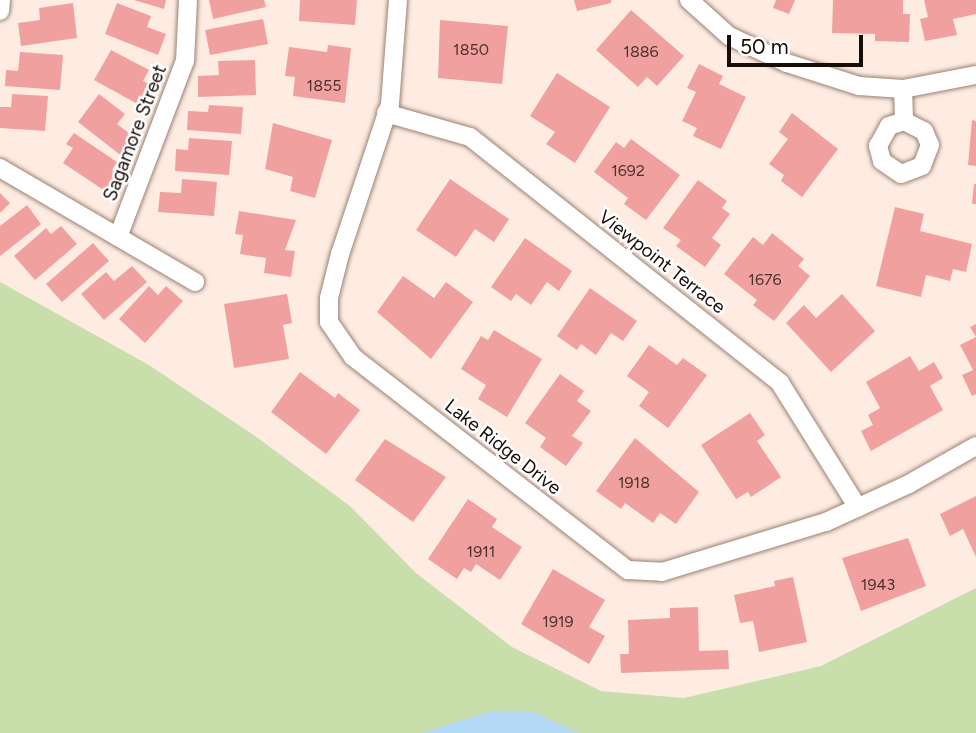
<!DOCTYPE html>
<html>
<head>
<meta charset="utf-8">
<style>
	body { margin:0 }
	#map { position:relative; width:976px; height:733px; overflow:hidden; background:#feece3; font-family:Figtree,sans-serif }
	div>[style] { position:absolute }
	.green>* { inset:0; background:#c9dfab }
	.water>* { inset:0; background:#b5daf8 }
	.building>* { inset:0; background:#f0a19f }
	.roads { filter:drop-shadow(0 0 2px #9b8173) drop-shadow(0 0 2px #9b8173) }
	.street>* { height:18px; margin:-9px; padding:0 9px; transform-origin:9px; border-radius:9px; background:#fff }
	span { translate:-50% -50%; white-space:nowrap; text-align:center; line-height:1.15; -webkit-text-stroke:5px #fff; paint-order:stroke }
	.number-label { font-size:16px; color:#4d322e }
	.number-label span { -webkit-text-stroke-width:0 }
	.street-label { font-size:19px; color:#170d08 }
	.scale { position:absolute; left:727px; top:35px; width:136px; height:32px; box-sizing:border-box; border:4px solid #170d08; border-top:0; padding-left:9px; font-size:21px; line-height:24px; white-space:nowrap; color:#170d08; -webkit-text-stroke:5px #fff; paint-order:stroke }
</style>
</head>
<body>
<div id="map">
	<div class="green">
		<div style="clip-path:polygon(0 282px,149px 365px,255px 436px,350px 506px,416px 573px,512px 647px,601px 691px,684px 698px,821px 666px,976px 588px,976px 733px,0 733px)"></div>
	</div>
	<div class="water">
		<div style="clip-path:polygon(532px 711px,578px 733px,421px 733px,489px 712px)"></div>
	</div>
	<div class="building">
		<div style="clip-path:polygon(134px 0,166px 0,164px 9px)"></div>
		<div style="clip-path:polygon(209px 0,264px 0,266px 7px,213px 19px)"></div>
		<div style="clip-path:polygon(300px 0,357px 0,355px 25px,299px 21px)"></div>
		<div style="clip-path:polygon(574px 0,611px 0,611px 3px,577px 11px)"></div>
		<div style="clip-path:polygon(776px 0,795px 0,789px 14px,773px 8px)"></div>
		<div style="clip-path:polygon(833px 0,903px 0,903px 14px,910px 14px,909px 42px,875px 41px,875px 34px,832px 33px)"></div>
		<div style="clip-path:polygon(924px 0,976px 0,976px 14px,953px 19px,957px 35px,925px 41px,920px 19px,928px 17px)"></div>
		<div style="clip-path:polygon(73px 3px,77px 38px,21px 46px,18px 23px,40px 20px,39px 8px)"></div>
		<div style="clip-path:polygon(117px 3px,151px 16px,147px 27px,166px 34px,158px 55px,105px 34px)"></div>
		<div style="clip-path:polygon(631px 10px,684px 56px,657px 86px,647px 77px,638px 87px,596px 50px)"></div>
		<div style="clip-path:polygon(263px 19px,268px 44px,210px 55px,205px 30px)"></div>
		<div style="clip-path:polygon(440px 20px,508px 26px,502px 84px,438px 78px)"></div>
		<div style="clip-path:polygon(328px 45px,351px 48px,345px 103px,293px 96px,295px 77px,285px 76px,289px 47px,327px 52px)"></div>
		<div style="clip-path:polygon(111px 50px,149px 70px,143px 81px,155px 87px,143px 107px,94px 80px)"></div>
		<div style="clip-path:polygon(20px 52px,63px 55px,60px 90px,5px 86px,6px 70px,18px 71px)"></div>
		<div style="clip-path:polygon(255px 60px,256px 95px,198px 97px,198px 76px,219px 75px,218px 61px)"></div>
		<div style="clip-path:polygon(699px 64px,723px 76px,719px 84px,746px 97px,721px 149px,693px 136px,697px 128px,682px 121px,696px 92px,687px 88px)"></div>
		<div style="clip-path:polygon(557px 73px,610px 107px,575px 163px,546px 144px,555px 132px,530px 116px)"></div>
		<div style="clip-path:polygon(12px 94px,48px 96px,45px 131px,0 128px,0 107px,11px 107px)"></div>
		<div style="clip-path:polygon(99px 94px,125px 114px,117px 124px,137px 139px,123px 157px,78px 122px)"></div>
		<div style="clip-path:polygon(209px 105px,243px 107px,241px 134px,187px 130px,188px 111px,208px 112px)"></div>
		<div style="clip-path:polygon(792px 113px,838px 149px,802px 197px,781px 181px,784px 175px,769px 164px,788px 139px,779px 132px)"></div>
		<div style="clip-path:polygon(972px 120px,976px 121px,976px 166px,968px 165px)"></div>
		<div style="clip-path:polygon(273px 123px,332px 140px,315px 198px,290px 191px,293px 177px,265px 169px)"></div>
		<div style="clip-path:polygon(74px 133px,117px 162px,112px 170px,123px 177px,111px 195px,63px 163px,73px 148px,66px 144px)"></div>
		<div style="clip-path:polygon(189px 138px,232px 141px,229px 175px,175px 171px,176px 149px,188px 150px)"></div>
		<div style="clip-path:polygon(631px 139px,680px 175px,646px 220px,624px 204px,628px 198px,594px 172px,616px 142px,624px 148px)"></div>
		<div style="clip-path:polygon(182px 179px,217px 182px,214px 216px,158px 212px,160px 192px,181px 193px)"></div>
		<div style="clip-path:polygon(450px 179px,509px 219px,494px 242px,475px 229px,456px 257px,416px 230px)"></div>
		<div style="clip-path:polygon(698px 180px,727px 201px,722px 208px,730px 214px,712px 238px,721px 245px,705px 267px,676px 246px,681px 240px,663px 228px)"></div>
		<div style="clip-path:polygon(974px 184px,976px 184px,976px 204px,972px 204px)"></div>
		<div style="clip-path:polygon(0 193px,10px 203px,0 213px)"></div>
		<div style="clip-path:polygon(27px 205px,41px 224px,0 256px,0 226px)"></div>
		<div style="clip-path:polygon(895px 207px,924px 214px,920px 231px,972px 244px,966px 272px,953px 269px,950px 281px,926px 275px,921px 297px,876px 286px)"></div>
		<div style="clip-path:polygon(239px 211px,296px 220px,285px 250px,295px 251px,291px 277px,264px 273px,266px 258px,240px 254px,243px 235px,235px 234px)"></div>
		<div style="clip-path:polygon(61px 226px,77px 244px,35px 280px,14px 256px,46px 228px,51px 234px)"></div>
		<div style="clip-path:polygon(772px 233px,804px 259px,798px 266px,810px 276px,774px 321px,753px 305px,757px 300px,724px 274px,753px 237px,763px 245px)"></div>
		<div style="clip-path:polygon(525px 238px,572px 271px,559px 291px,547px 282px,531px 305px,516px 294px,511px 301px,491px 287px)"></div>
		<div style="clip-path:polygon(93px 243px,109px 261px,62px 302px,46px 284px)"></div>
		<div style="clip-path:polygon(132px 266px,147px 282px,104px 320px,81px 294px,106px 272px,114px 281px)"></div>
		<div style="clip-path:polygon(403px 276px,434px 298px,446px 282px,473px 302px,431px 359px,377px 312px)"></div>
		<div style="clip-path:polygon(149px 286px,158px 295px,166px 286px,183px 301px,145px 343px,119px 319px)"></div>
		<div style="clip-path:polygon(590px 288px,637px 321px,623px 341px,611px 333px,596px 355px,581px 344px,577px 350px,557px 336px)"></div>
		<div style="clip-path:polygon(287px 294px,292px 323px,283px 325px,289px 359px,234px 368px,224px 304px)"></div>
		<div style="clip-path:polygon(842px 294px,875px 331px,831px 372px,786px 323px,804px 305px,816px 318px)"></div>
		<div style="clip-path:polygon(976px 324px,976px 394px,972px 396px,962px 375px,973px 370px,960px 345px,976px 337px,970px 327px)"></div>
		<div style="clip-path:polygon(494px 330px,542px 359px,507px 417px,478px 399px,486px 385px,461px 369px,481px 336px,488px 340px)"></div>
		<div style="clip-path:polygon(649px 345px,677px 365px,683px 358px,707px 375px,668px 428px,639px 406px,649px 392px,627px 376px)"></div>
		<div style="clip-path:polygon(910px 356px,919px 371px,934px 362px,943px 378px,930px 386px,943px 410px,871px 451px,861px 431px,873px 425px,868px 415px,880px 408px,866px 382px)"></div>
		<div style="clip-path:polygon(300px 372px,335px 398px,338px 393px,360px 410px,326px 454px,271px 412px)"></div>
		<div style="clip-path:polygon(560px 374px,584px 391px,577px 401px,591px 411px,572px 436px,583px 443px,566px 466px,540px 447px,546px 438px,525px 423px)"></div>
		<div style="clip-path:polygon(750px 413px,765px 435px,757px 441px,781px 477px,751px 497px,748px 492px,736px 499px,701px 445px)"></div>
		<div style="clip-path:polygon(635px 438px,699px 492px,676px 524px,660px 513px,653px 523px,625px 503px,621px 509px,596px 491px)"></div>
		<div style="clip-path:polygon(385px 439px,446px 477px,413px 522px,355px 480px)"></div>
		<div style="clip-path:polygon(976px 496px,976px 557px,963px 529px,950px 536px,940px 514px)"></div>
		<div style="clip-path:polygon(468px 499px,497px 519px,492px 527px,522px 547px,500px 580px,476px 564px,471px 572px,464px 568px,457px 579px,428px 559px)"></div>
		<div style="clip-path:polygon(908px 538px,926px 586px,861px 611px,842px 558px)"></div>
		<div style="clip-path:polygon(553px 569px,605px 600px,589px 627px,605px 636px,589px 664px,521px 624px)"></div>
		<div style="clip-path:polygon(793px 577px,807px 642px,759px 652px,753px 621px,740px 623px,734px 595px,775px 586px,774px 581px)"></div>
		<div style="clip-path:polygon(698px 607px,699px 651px,728px 650px,729px 669px,621px 673px,620px 654px,629px 654px,628px 620px,670px 618px,670px 608px)"></div>
	</div>
	<div class="roads">
		<div class="street">
			<div style="left:398px;top:0;width:104px;rotate:94.4deg"></div>
			<div style="left:390px;top:104px;width:158px;rotate:108.4deg"></div>
			<div style="left:340px;top:254px;width:45px;rotate:104deg"></div>
			<div style="left:329px;top:298px;width:24px;rotate:90deg"></div>
			<div style="left:329px;top:322px;width:42px;rotate:55.6deg"></div>
			<div style="left:353px;top:357px;width:348px;rotate:37.8deg"></div>
			<div style="left:628px;top:570px;width:34px;rotate:3deg"></div>
			<div style="left:662px;top:572px;width:171px;rotate:-17deg"></div>
			<div style="left:826px;top:522px;width:91px;rotate:-24.6deg"></div>
			<div style="left:909px;top:484px;width:77px;rotate:-29.6deg"></div>
			<div style="left:689px;top:0;width:54px;rotate:42deg"></div>
			<div style="left:729px;top:36px;width:64px;rotate:25deg"></div>
			<div style="left:787px;top:63px;width:76px;rotate:17.7deg"></div>
			<div style="left:859px;top:86px;width:44px;rotate:3.9deg"></div>
			<div style="left:903px;top:89px;width:74px;rotate:-10.9deg"></div>
			<div style="left:0;top:11px;width:11px;rotate:-85deg"></div>
			<div style="left:903px;top:89px;width:32px;rotate:88deg"></div>
			<div style="left:904px;top:121px;width:22px;rotate:27deg"></div>
			<div style="left:924px;top:131px;width:15px;rotate:67deg"></div>
			<div style="left:930px;top:145px;width:22px;rotate:111deg"></div>
			<div style="left:922px;top:166px;width:22px;rotate:159deg"></div>
			<div style="left:901px;top:174px;width:23px;rotate:-146deg"></div>
			<div style="left:882px;top:161px;width:16px;rotate:-105deg"></div>
			<div style="left:878px;top:146px;width:23px;rotate:-61deg"></div>
			<div style="left:889px;top:126px;width:16px;rotate:-18deg"></div>
			<div style="left:386px;top:113px;width:87px;rotate:15.9deg"></div>
			<div style="left:470px;top:137px;width:396px;rotate:38.4deg"></div>
			<div style="left:780px;top:383px;width:147px;rotate:58deg"></div>
			<div style="left:0;top:168px;width:226px;rotate:30.3deg"></div>
			<div style="left:118px;top:237px;width:188px;rotate:-69.2deg"></div>
			<div style="left:185px;top:61px;width:61px;rotate:-87.2deg"></div>
		</div>
	</div>
	<div class="number-label">
		<span style="left:471px;top:50px">1850</span>
		<span style="left:641px;top:52px">1886</span>
		<span style="left:324px;top:86px">1855</span>
		<span style="left:628px;top:171px">1692</span>
		<span style="left:765px;top:280px">1676</span>
		<span style="left:634px;top:483px">1918</span>
		<span style="left:481px;top:552px">1911</span>
		<span style="left:878px;top:585px">1943</span>
		<span style="left:558px;top:622px">1919</span>
	</div>
	<div class="street-label">
		<span style="left:135px;top:133px;rotate:-69deg">Sagamore Street</span>
		<span style="left:662px;top:262px;rotate:38deg">Viewpoint Terrace</span>
		<span style="left:503px;top:447px;rotate:38deg">Lake Ridge Drive</span>
	</div>
	<div class="scale">50 m</div>
</div>
</body>
</html>
